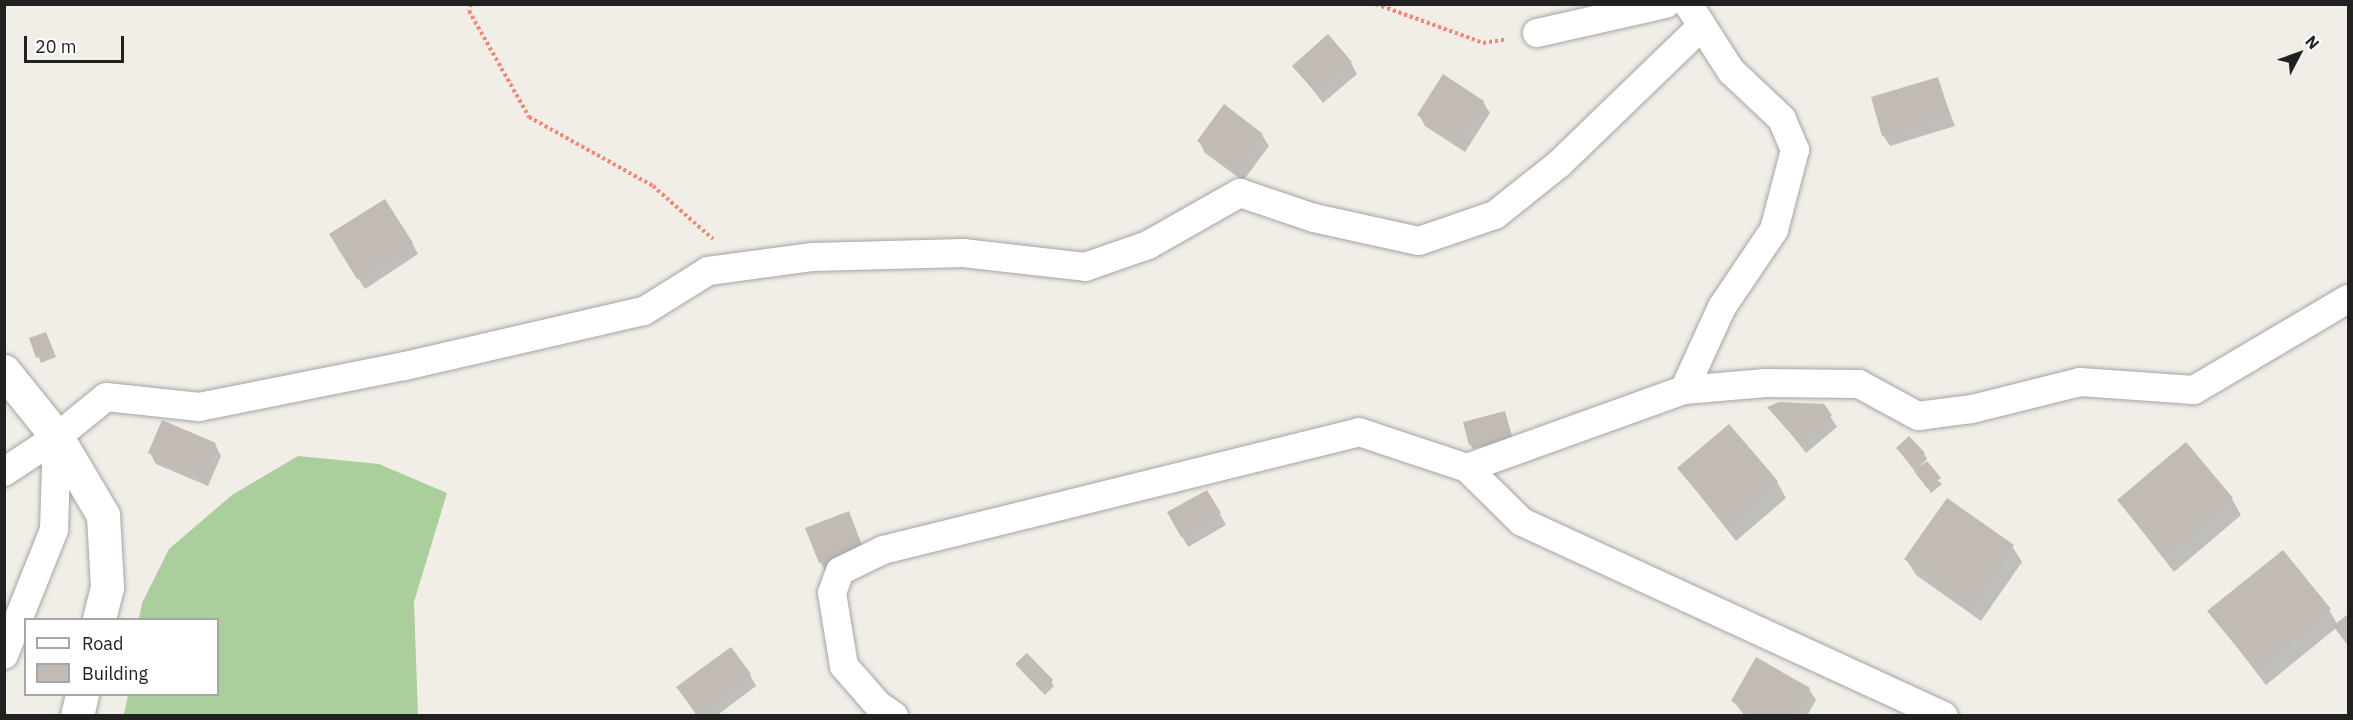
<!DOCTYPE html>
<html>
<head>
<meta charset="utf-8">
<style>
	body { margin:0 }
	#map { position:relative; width:2353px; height:720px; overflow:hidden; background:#f1eee7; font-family:"IBM Plex Sans",sans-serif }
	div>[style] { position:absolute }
	.forest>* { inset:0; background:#aacf9d }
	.shadow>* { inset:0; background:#0003 }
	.building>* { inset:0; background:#c2bab4 }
	.path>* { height:4px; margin-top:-2px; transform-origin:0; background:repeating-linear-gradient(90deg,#f88471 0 3px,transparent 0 6px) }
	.roads { filter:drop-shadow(0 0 2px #a5a5a5) drop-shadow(0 0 2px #a5a5a5) }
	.minor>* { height:28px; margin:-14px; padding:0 14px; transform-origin:14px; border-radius:14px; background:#fff }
	.tertiary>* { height:33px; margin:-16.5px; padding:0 16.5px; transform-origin:16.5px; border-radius:16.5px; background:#fff }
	span { translate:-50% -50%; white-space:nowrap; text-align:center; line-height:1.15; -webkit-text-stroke:5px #fff; paint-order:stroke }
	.frame { position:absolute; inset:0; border:6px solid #212121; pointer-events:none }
	.legend { position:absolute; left:24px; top:618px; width:195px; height:78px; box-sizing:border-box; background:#fff; border:2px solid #a6a6a6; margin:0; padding:8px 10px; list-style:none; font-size:18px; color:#212121 }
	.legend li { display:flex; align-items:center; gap:12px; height:30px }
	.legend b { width:30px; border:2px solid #a6a6a6 }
	.north { position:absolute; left:2269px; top:24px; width:60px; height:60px; -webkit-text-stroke:4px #fff; paint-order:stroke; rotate:49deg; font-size:16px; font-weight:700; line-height:24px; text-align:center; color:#212121 }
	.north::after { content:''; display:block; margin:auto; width:21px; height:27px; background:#212121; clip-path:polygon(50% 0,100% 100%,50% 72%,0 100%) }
	.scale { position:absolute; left:24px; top:36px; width:100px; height:27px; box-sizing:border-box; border:3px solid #212121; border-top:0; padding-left:8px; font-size:18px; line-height:21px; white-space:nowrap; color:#212121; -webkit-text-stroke:4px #fff; paint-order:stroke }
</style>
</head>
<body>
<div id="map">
	<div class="forest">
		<div style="clip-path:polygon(298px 456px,379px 464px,447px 493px,414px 602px,418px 715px,124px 715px,128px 695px,218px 694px,218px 620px,139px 619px,142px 603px,169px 549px,232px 495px)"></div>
	</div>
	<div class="shadow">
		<div style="clip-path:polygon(1351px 63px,1357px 74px,1323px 103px,1294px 66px)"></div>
		<div style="clip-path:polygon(1937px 79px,1955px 126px,1890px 146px,1883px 135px)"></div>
		<div style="clip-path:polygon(1483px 102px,1490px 113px,1465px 152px,1425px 126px,1419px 115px)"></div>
		<div style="clip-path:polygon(1262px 135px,1269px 146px,1243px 181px,1205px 153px,1199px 141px)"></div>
		<div style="clip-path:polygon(412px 243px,418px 254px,365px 289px,337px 246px)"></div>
		<div style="clip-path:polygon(46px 334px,56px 357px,41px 363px,31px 339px)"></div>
		<div style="clip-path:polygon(1770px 407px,1830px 416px,1837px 427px,1806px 453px)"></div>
		<div style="clip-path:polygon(1504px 413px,1513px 439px,1473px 449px,1470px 444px)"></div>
		<div style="clip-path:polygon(215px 444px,221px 456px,208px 486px,156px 464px,150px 453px)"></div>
		<div style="clip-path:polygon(1898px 449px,1924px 454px,1927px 459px,1920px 466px,1942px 484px,1931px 493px)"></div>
		<div style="clip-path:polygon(1679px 469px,1777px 482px,1786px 498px,1736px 541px)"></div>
		<div style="clip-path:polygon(1207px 492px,1226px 525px,1188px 547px,1169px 513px)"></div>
		<div style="clip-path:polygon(2232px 499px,2241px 515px,2174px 572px,2118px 500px)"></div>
		<div style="clip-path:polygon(848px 513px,868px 558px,827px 573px,820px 562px)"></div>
		<div style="clip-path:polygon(2012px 546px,2022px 562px,1981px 621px,1916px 575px,1906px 559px)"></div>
		<div style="clip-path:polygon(2329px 610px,2338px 625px,2348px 616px,2348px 646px,2336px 628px,2266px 685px,2209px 611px)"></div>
		<div style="clip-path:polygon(1017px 665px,1051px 681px,1054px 686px,1045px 695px)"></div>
		<div style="clip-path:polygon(750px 675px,756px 686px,716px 716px,697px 716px,678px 688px)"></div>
		<div style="clip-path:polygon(1809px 689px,1816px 700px,1807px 716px,1745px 716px,1733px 701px)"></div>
	</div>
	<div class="building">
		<div style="clip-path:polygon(1328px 34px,1352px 62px,1316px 93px,1292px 66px)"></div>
		<div style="clip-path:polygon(1443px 74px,1484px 101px,1458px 141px,1417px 115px)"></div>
		<div style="clip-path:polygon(1938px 77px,1950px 115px,1882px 136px,1871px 97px)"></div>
		<div style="clip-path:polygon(1224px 104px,1263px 134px,1236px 171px,1197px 141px)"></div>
		<div style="clip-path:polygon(385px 199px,413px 243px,357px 279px,329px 234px)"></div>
		<div style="clip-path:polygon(46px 332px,54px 352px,36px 358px,29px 338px)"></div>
		<div style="clip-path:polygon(1779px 402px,1824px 404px,1832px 415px,1799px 443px,1767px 407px)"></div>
		<div style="clip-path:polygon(1505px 411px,1511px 433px,1469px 445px,1463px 422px)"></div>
		<div style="clip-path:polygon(162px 420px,216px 443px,202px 476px,148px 453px)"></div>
		<div style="clip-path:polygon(1729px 424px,1778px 481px,1726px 526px,1677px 468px)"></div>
		<div style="clip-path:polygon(1909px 436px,1925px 453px,1912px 466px,1896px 448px)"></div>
		<div style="clip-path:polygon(2186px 442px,2233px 498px,2164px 557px,2117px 500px)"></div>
		<div style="clip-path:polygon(1927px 461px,1941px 478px,1927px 488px,1914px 471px)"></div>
		<div style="clip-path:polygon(1207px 490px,1221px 513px,1181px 537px,1167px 512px)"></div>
		<div style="clip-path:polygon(1947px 498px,2014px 545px,1971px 606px,1904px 559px)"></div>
		<div style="clip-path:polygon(849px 511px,862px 546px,819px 563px,805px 528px)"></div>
		<div style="clip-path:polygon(2283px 550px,2331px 609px,2256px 670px,2207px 611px)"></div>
		<div style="clip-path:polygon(2348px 614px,2348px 645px,2333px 626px)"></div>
		<div style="clip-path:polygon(731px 647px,751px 674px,697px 714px,676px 687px)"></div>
		<div style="clip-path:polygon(1027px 653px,1053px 680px,1041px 691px,1015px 664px)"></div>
		<div style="clip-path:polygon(1756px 657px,1810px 688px,1795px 716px,1756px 716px,1731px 701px)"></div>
	</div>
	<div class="path">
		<div style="left:471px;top:4px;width:7px;rotate:106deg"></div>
		<div style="left:469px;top:11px;width:122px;rotate:60.5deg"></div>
		<div style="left:529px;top:117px;width:142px;rotate:29.1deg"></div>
		<div style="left:653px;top:186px;width:80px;rotate:41.5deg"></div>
		<div style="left:1376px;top:4px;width:114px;rotate:20deg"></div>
		<div style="left:1483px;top:43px;width:24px;rotate:-9deg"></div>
	</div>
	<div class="roads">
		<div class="minor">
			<div style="left:1537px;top:33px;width:132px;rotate:-12.7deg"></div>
			<div style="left:1684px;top:390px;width:91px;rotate:-65.4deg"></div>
			<div style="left:1722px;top:307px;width:93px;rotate:-56deg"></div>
			<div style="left:1774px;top:230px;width:83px;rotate:-75.3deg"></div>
			<div style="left:1795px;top:150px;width:34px;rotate:-113deg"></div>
			<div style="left:1782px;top:119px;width:70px;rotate:-136.7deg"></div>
			<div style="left:1731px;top:71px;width:80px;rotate:-122.7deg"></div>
			<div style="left:1467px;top:468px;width:231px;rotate:-19.8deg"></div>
			<div style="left:1684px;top:390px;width:82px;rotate:-4.9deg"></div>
			<div style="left:1766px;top:383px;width:93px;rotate:0.6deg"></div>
			<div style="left:1859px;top:384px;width:67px;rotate:28.5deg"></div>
			<div style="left:1918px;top:416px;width:54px;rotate:-7.4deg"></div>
			<div style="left:1972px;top:409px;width:111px;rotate:-14deg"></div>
			<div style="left:2080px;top:382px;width:114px;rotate:4deg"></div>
			<div style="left:2194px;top:390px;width:179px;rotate:-30.6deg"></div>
			<div style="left:4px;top:472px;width:64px;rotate:-33.4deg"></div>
			<div style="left:57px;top:437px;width:63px;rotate:-39.2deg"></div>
			<div style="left:106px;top:397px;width:94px;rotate:6.1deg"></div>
			<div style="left:199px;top:407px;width:210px;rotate:-11.3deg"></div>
			<div style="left:405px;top:366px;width:245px;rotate:-13deg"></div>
			<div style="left:644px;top:311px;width:75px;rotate:-32deg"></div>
			<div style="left:708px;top:271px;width:106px;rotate:-7.6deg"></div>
			<div style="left:813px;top:257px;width:150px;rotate:-1.5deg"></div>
			<div style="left:963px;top:253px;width:123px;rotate:6.5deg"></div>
			<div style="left:1085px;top:267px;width:67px;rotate:-19.2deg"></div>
			<div style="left:1148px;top:245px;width:106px;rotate:-29.5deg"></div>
			<div style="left:1240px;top:193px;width:78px;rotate:18.7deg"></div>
			<div style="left:1314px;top:218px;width:107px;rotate:12.4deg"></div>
			<div style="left:1419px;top:241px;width:80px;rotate:-18.9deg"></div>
			<div style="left:1495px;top:215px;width:82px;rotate:-38.6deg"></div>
			<div style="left:1559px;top:164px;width:197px;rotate:-44deg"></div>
			<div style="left:4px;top:655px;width:135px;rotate:-68.2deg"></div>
			<div style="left:54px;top:530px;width:93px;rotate:-88.2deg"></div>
			<div style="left:894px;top:716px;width:19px;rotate:-145deg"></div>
			<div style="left:878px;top:705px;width:52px;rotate:-131.1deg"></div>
			<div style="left:844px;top:666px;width:74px;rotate:-99.3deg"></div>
			<div style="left:832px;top:593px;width:23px;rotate:-70deg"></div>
			<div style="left:840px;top:571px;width:48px;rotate:-26deg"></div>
			<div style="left:883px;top:550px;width:490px;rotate:-13.9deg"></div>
			<div style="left:1359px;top:432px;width:114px;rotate:18.4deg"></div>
			<div style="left:1467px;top:468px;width:77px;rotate:44.5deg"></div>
			<div style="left:1522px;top:522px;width:464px;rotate:24.7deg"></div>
		</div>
		<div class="tertiary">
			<div style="left:4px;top:371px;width:85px;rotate:51.2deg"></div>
			<div style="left:57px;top:437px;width:91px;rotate:59.5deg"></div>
			<div style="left:103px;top:515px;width:72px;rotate:86.8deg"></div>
			<div style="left:107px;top:587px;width:34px;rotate:104deg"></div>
			<div style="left:77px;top:716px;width:23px;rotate:-77deg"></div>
		</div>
	</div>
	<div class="frame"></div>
	<ul class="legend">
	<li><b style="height:8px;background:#fff"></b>Road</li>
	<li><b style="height:16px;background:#c2bab4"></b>Building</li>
	</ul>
	<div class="north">N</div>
	<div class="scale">20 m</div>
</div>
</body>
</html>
